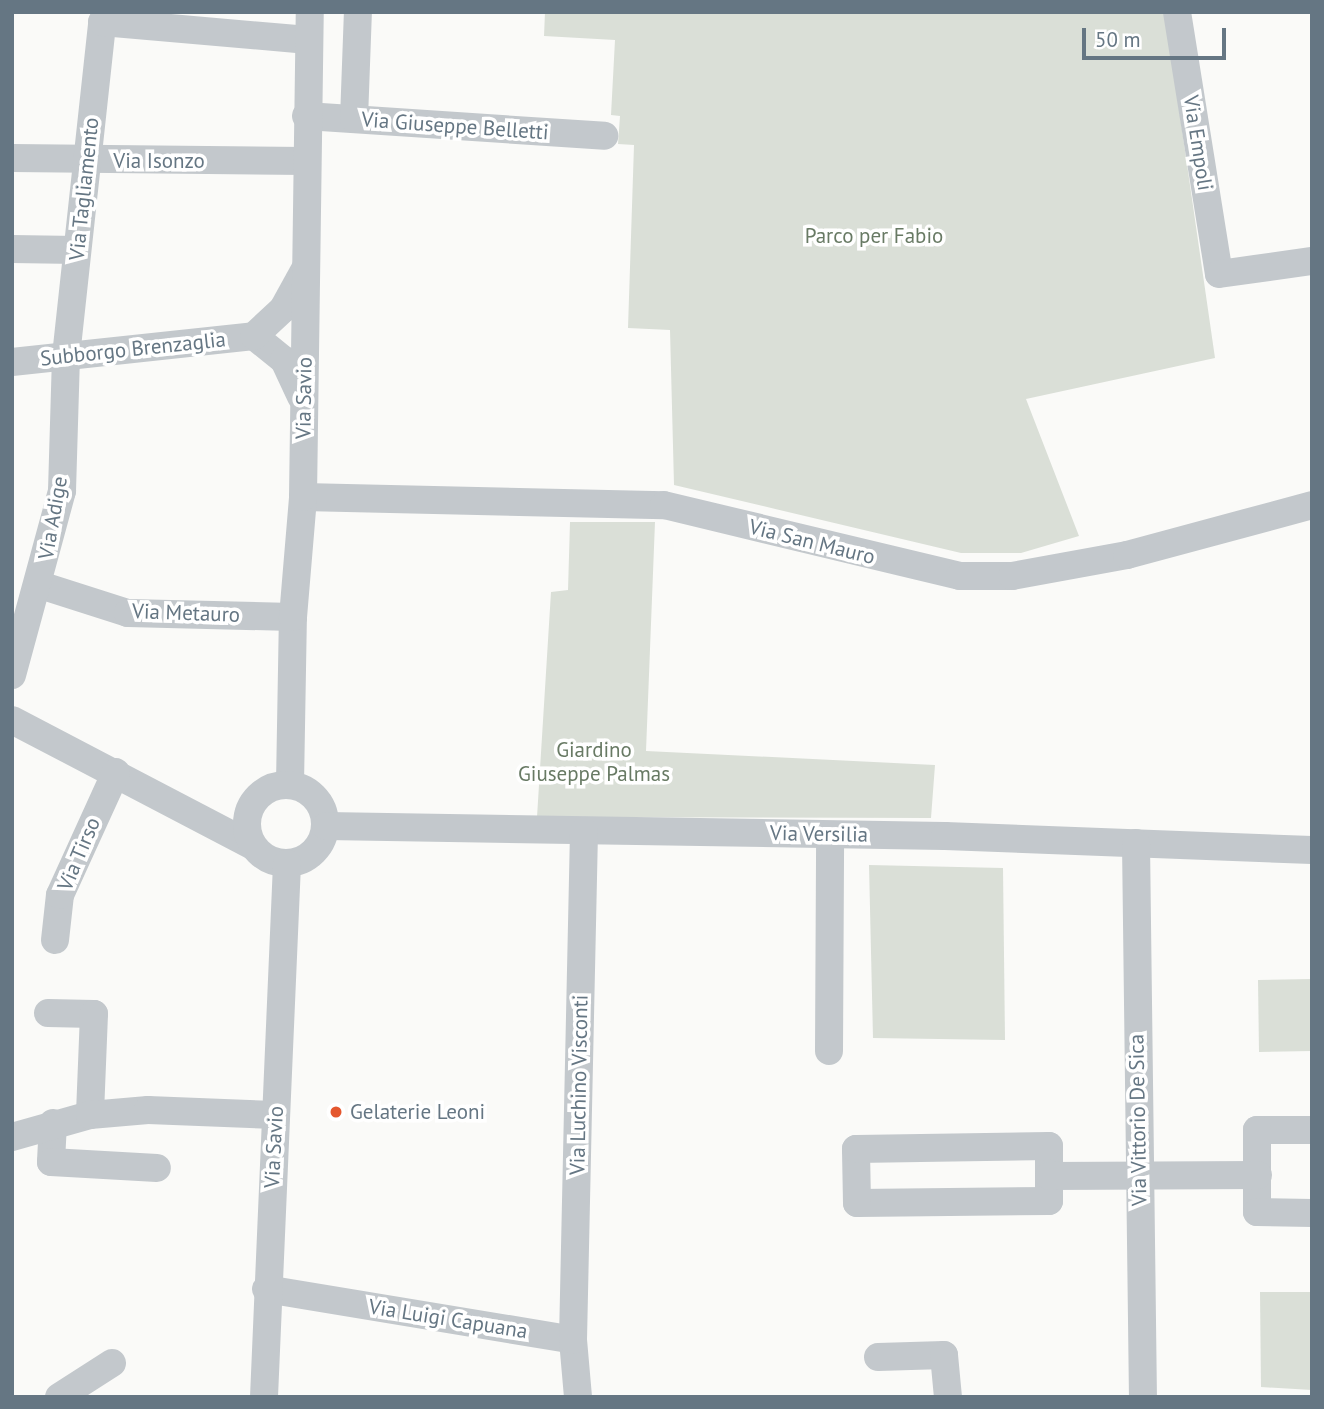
<!DOCTYPE html>
<html>
<head>
<meta charset="utf-8">
<style>
	body { margin:0 }
	#map { position:relative; width:1324px; height:1409px; overflow:hidden; background:#fafaf8; font-family:"PT Sans",sans-serif }
	div>[style] { position:absolute }
	.green>* { inset:0; background:#dadfd7 }
	.minor>* { height:28px; margin:-14px; padding:0 14px; transform-origin:14px; border-radius:14px; background:#c3c8cc }
	.minor>.ring { margin:-14px; padding:0; box-sizing:content-box; background:none; border:28px solid #c3c8cc; border-radius:50% }
	.dots>* { width:19px; height:19px; translate:-50% -50%; box-sizing:border-box; border:4px solid #fff; border-radius:50% }
	span { translate:-50% -50%; white-space:nowrap; text-align:center; line-height:1.15; -webkit-text-stroke:7px #fff; paint-order:stroke }
	.street-label { font-size:21px; color:#657683 }
	.park-label { font-size:21px; color:#687a64 }
	.poi-label { font-size:21px; color:#657683 }
	.left { translate:0 -50%; text-align:left }
	.frame { position:absolute; inset:0; border:14px solid #657683; pointer-events:none }
	.scale { position:absolute; left:1082px; top:28px; width:144px; height:32px; box-sizing:border-box; border:4px solid #657683; border-top:0; padding-left:9px; font-size:21px; line-height:24px; white-space:nowrap; color:#657683; -webkit-text-stroke:5px #fff; paint-order:stroke }
</style>
</head>
<body>
<div id="map">
	<div class="green">
		<div style="clip-path:polygon(545px 12px,1165px 12px,1215px 358px,1026px 399px,1079px 536px,1021px 553px,961px 553px,674px 485px,670px 330px,628px 328px,634px 145px,618px 144px,620px 116px,611px 115px,615px 40px,544px 36px)"></div>
		<div style="clip-path:polygon(570px 522px,655px 522px,646px 751px,935px 765px,931px 818px,537px 817px,551px 592px,568px 590px)"></div>
		<div style="clip-path:polygon(869px 865px,1003px 868px,1005px 1040px,873px 1038px)"></div>
		<div style="clip-path:polygon(1312px 979px,1312px 1051px,1259px 1052px,1258px 980px)"></div>
		<div style="clip-path:polygon(1260px 1292px,1312px 1292px,1312px 1390px,1261px 1387px)"></div>
	</div>
	<div class="minor">
		<div style="left:1177px;top:12px;width:265px;rotate:80.9deg"></div>
		<div style="left:1219px;top:274px;width:94px;rotate:-8deg"></div>
		<div style="left:306px;top:116px;width:299px;rotate:3.8deg"></div>
		<div style="left:354px;top:119px;width:107px;rotate:-87.9deg"></div>
		<div style="left:12px;top:158px;width:293px;rotate:0.6deg"></div>
		<div style="left:12px;top:249px;width:65px;rotate:0.9deg"></div>
		<div style="left:254px;top:336px;width:38px;rotate:39deg"></div>
		<div style="left:284px;top:360px;width:40px;rotate:65deg"></div>
		<div style="left:12px;top:362px;width:243px;rotate:-6.1deg"></div>
		<div style="left:254px;top:336px;width:40px;rotate:-43deg"></div>
		<div style="left:283px;top:309px;width:46px;rotate:-61.2deg"></div>
		<div style="left:303px;top:497px;width:361px;rotate:1.3deg"></div>
		<div style="left:664px;top:505px;width:304px;rotate:13.5deg"></div>
		<div style="left:960px;top:576px;width:52px"></div>
		<div style="left:1012px;top:576px;width:117px;rotate:-10.3deg"></div>
		<div style="left:1127px;top:555px;width:192px;rotate:-15.1deg"></div>
		<div style="left:40px;top:585px;width:92px;rotate:17.7deg"></div>
		<div style="left:128px;top:613px;width:165px;rotate:1.4deg"></div>
		<div style="left:12px;top:675px;width:191px;rotate:-74.8deg"></div>
		<div style="left:62px;top:491px;width:135px;rotate:-88.3deg"></div>
		<div style="left:66px;top:356px;width:336px;rotate:-83.8deg"></div>
		<div style="left:102px;top:22px;width:207px;rotate:5deg"></div>
		<div style="left:12px;top:720px;width:272px;rotate:27.6deg"></div>
		<div style="left:290px;top:784px;width:167px;rotate:-89deg"></div>
		<div style="left:293px;top:617px;width:120px;rotate:-85.2deg"></div>
		<div style="left:303px;top:497px;width:485px;rotate:-89.2deg"></div>
		<div class="ring" style="left:247px;top:785px;width:50px;height:50px"></div>
		<div style="left:326px;top:826px;width:619px;rotate:0.93deg"></div>
		<div style="left:945px;top:836px;width:367px;rotate:2.2deg"></div>
		<div style="left:1136px;top:843px;width:554px;rotate:89.28deg"></div>
		<div style="left:55px;top:940px;width:45px;rotate:-83.7deg"></div>
		<div style="left:60px;top:895px;width:135px;rotate:-65.5deg"></div>
		<div style="left:48px;top:1013px;width:46px;rotate:1.2deg"></div>
		<div style="left:94px;top:1014px;width:101px;rotate:92.3deg"></div>
		<div style="left:829px;top:1051px;width:216px;rotate:-89.7deg"></div>
		<div style="left:53px;top:1123px;width:39px;rotate:93deg"></div>
		<div style="left:51px;top:1162px;width:106px;rotate:3.2deg"></div>
		<div style="left:1312px;top:1130px;width:55px;rotate:180deg"></div>
		<div style="left:1257px;top:1130px;width:82px;rotate:90deg"></div>
		<div style="left:1257px;top:1212px;width:55px;rotate:1deg"></div>
		<div style="left:12px;top:1137px;width:81px;rotate:-15.8deg"></div>
		<div style="left:90px;top:1115px;width:58px;rotate:-4.9deg"></div>
		<div style="left:148px;top:1110px;width:127px;rotate:2.3deg"></div>
		<div style="left:1049px;top:1146px;width:55px;rotate:90deg"></div>
		<div style="left:1049px;top:1201px;width:192px;rotate:179.4deg"></div>
		<div style="left:857px;top:1203px;width:54px;rotate:-91.1deg"></div>
		<div style="left:856px;top:1149px;width:193px;rotate:-0.9deg"></div>
		<div style="left:1049px;top:1176px;width:209px;rotate:-0.3deg"></div>
		<div style="left:266px;top:1289px;width:311px;rotate:9.4deg"></div>
		<div style="left:878px;top:1357px;width:66px;rotate:-1.7deg"></div>
		<div style="left:944px;top:1355px;width:42px;rotate:84.6deg"></div>
		<div style="left:59px;top:1397px;width:63px;rotate:-32.7deg"></div>
		<div style="left:264px;top:1397px;width:534px;rotate:-87.53deg"></div>
		<div style="left:578px;top:1397px;width:57px;rotate:-95deg"></div>
		<div style="left:573px;top:1340px;width:509px;rotate:-88.76deg"></div>
	</div>
	<div class="dots">
		<div style="left:336px;top:1112px;background:#e4572e"></div>
	</div>
	<div class="street-label">
		<span style="left:455px;top:126px;rotate:4deg">Via Giuseppe Belletti</span>
		<span style="left:1198px;top:143px;rotate:81deg">Via Empoli</span>
		<span style="left:159px;top:161px">Via Isonzo</span>
		<span style="left:84px;top:189px;rotate:-84deg">Via Tagliamento</span>
		<span style="left:133px;top:349px;rotate:-6deg">Subborgo Brenzaglia</span>
		<span style="left:304px;top:398px;rotate:-89deg">Via Savio</span>
		<span style="left:53px;top:518px;rotate:-80deg">Via Adige</span>
		<span style="left:812px;top:542px;rotate:14deg">Via San Mauro</span>
		<span style="left:186px;top:613px;rotate:2deg">Via Metauro</span>
		<span style="left:819px;top:834px;rotate:1deg">Via Versilia</span>
		<span style="left:79px;top:854px;rotate:-67deg">Via Tirso</span>
		<span style="left:579px;top:1085px;rotate:-89deg">Via Luchino Visconti</span>
		<span style="left:1138px;top:1120px;rotate:-91deg">Via Vittorio De Sica</span>
		<span style="left:274px;top:1147px;rotate:-87deg">Via Savio</span>
		<span style="left:448px;top:1319px;rotate:9deg">Via Luigi Capuana</span>
	</div>
	<div class="park-label">
		<span style="left:874px;top:236px">Parco per Fabio</span>
		<span style="left:594px;top:762px">Giardino<br>Giuseppe Palmas</span>
	</div>
	<div class="poi-label">
		<span class="left" style="left:350px;top:1112px">Gelaterie Leoni</span>
	</div>
	<div class="frame"></div>
	<div class="scale">50 m</div>
</div>
</body>
</html>
